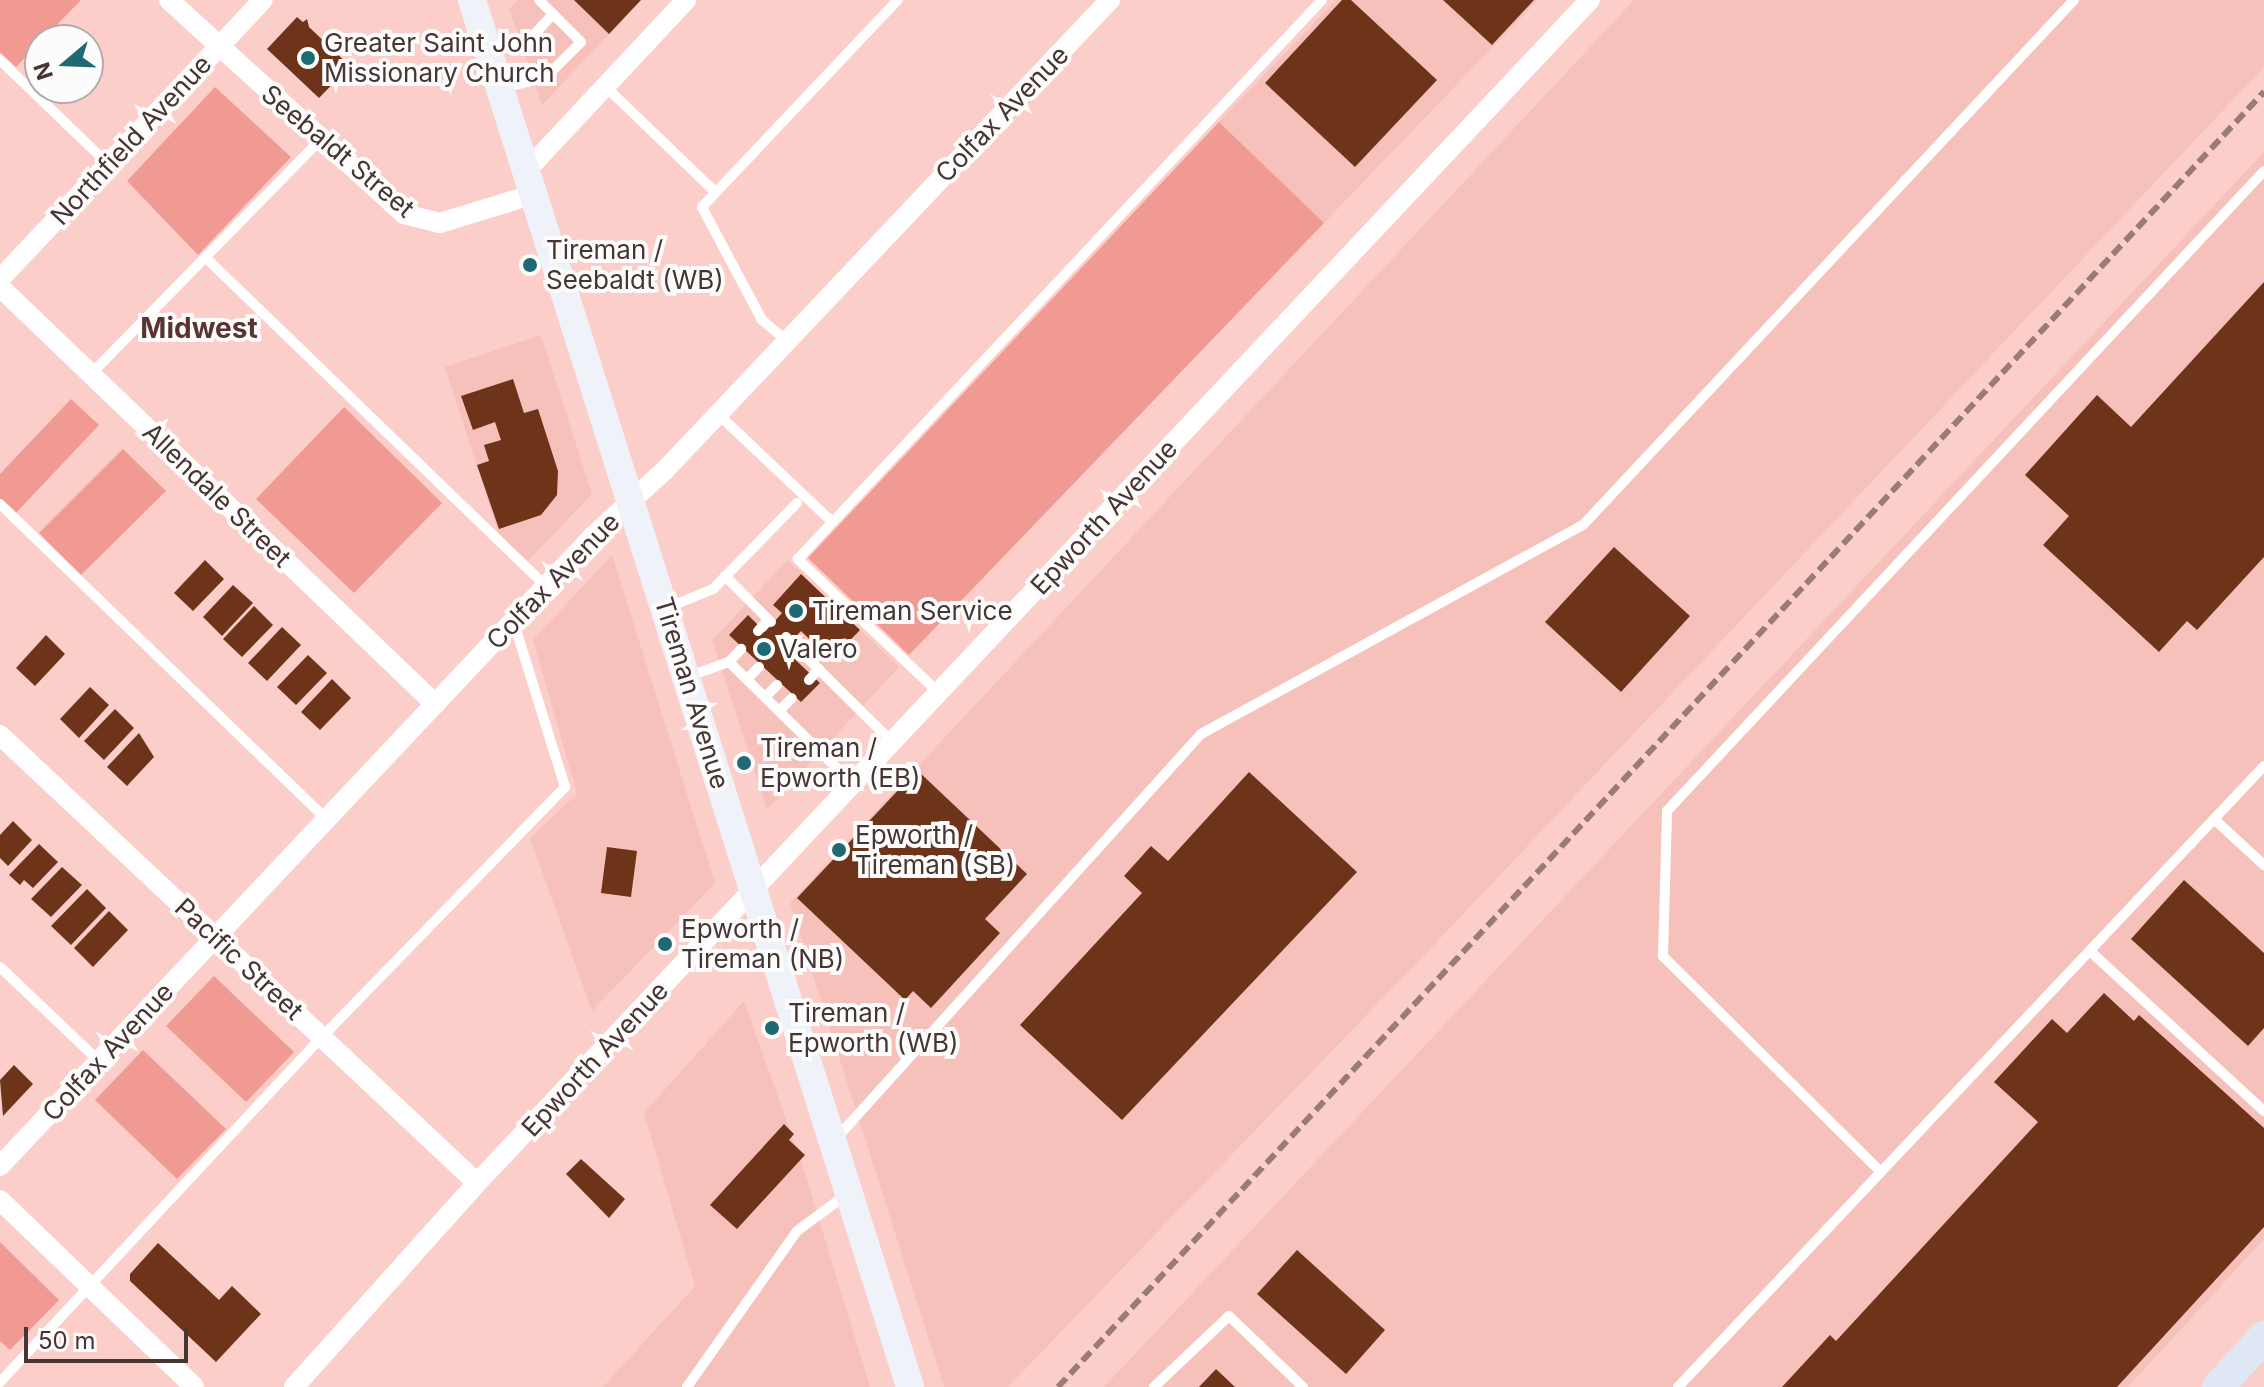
<!DOCTYPE html>
<html>
<head>
<meta charset="utf-8">
<style>
	body { margin:0 }
	#map { position:relative; width:2264px; height:1387px; overflow:hidden; background:#fccec9; font-family:Inter,sans-serif }
	div>[style] { position:absolute }
	.built>* { inset:0; background:#f7c1bb }
	.green>* { inset:0; background:#f19a93 }
	.building>* { inset:0; background:#6d3419 }
	.lane>* { height:10px; margin:-5px; padding:0 5px; transform-origin:5px; border-radius:5px; background:#fff }
	.street>* { height:20px; margin:-10px; padding:0 10px; transform-origin:10px; border-radius:10px; background:#fff }
	.secondary>* { height:28px; margin:-14px; padding:0 14px; transform-origin:14px; border-radius:14px; background:#eff2f9 }
	.primary>* { height:32px; margin:-16px; padding:0 16px; transform-origin:16px; border-radius:16px; background:#dfe6f4 }
	.rail>* { height:6px; margin-top:-3px; transform-origin:0; background:repeating-linear-gradient(90deg,#9a7b78 0 12px,transparent 0 18px) }
	.dots>* { width:22px; height:22px; translate:-50% -50%; box-sizing:border-box; border:4px solid #fcfcfc; border-radius:50% }
	span { translate:-50% -50%; white-space:nowrap; text-align:center; line-height:1.15; -webkit-text-stroke:8px #fcfcfc; paint-order:stroke }
	.poi-label { font-size:26px; color:#473533 }
	.left { translate:0 -50%; text-align:left }
	.street-label { font-size:26px; color:#473533 }
	.neighbourhood-label { font-size:28px; color:#593432; font-weight:700 }
	.north { position:absolute; left:24px; top:24px; width:80px; height:80px; box-sizing:border-box; background:#fcfcfc; border:2px solid #b4acac; border-radius:50%; rotate:251deg; font-size:22px; font-weight:700; line-height:32px; text-align:center; color:#473533 }
	.north::after { content:''; display:block; margin:auto; width:28px; height:36px; background:#1f6a72; clip-path:polygon(50% 0,100% 100%,50% 72%,0 100%) }
	.scale { position:absolute; left:24px; top:1327px; width:164px; height:36px; box-sizing:border-box; border:4px solid #473533; border-top:0; padding-left:10px; font-size:24px; line-height:28px; white-space:nowrap; color:#473533; -webkit-text-stroke:6px #fcfcfc; paint-order:stroke }
</style>
</head>
<body>
<div id="map">
	<div class="built">
		<div style="clip-path:polygon(518px 0,641px 0,542px 105px,509px 9px)"></div>
		<div style="clip-path:polygon(1336px 0,1538px 0,1324px 223px,1219px 122px)"></div>
		<div style="clip-path:polygon(1634px 0,2264px 0,2264px 67px,1433px 946px,1008px 1387px,944px 1387px,790px 903px)"></div>
		<div style="clip-path:polygon(2264px 152px,2264px 1239px,2128px 1387px,1104px 1387px)"></div>
		<div style="clip-path:polygon(541px 335px,592px 494px,528px 561px,499px 535px,445px 367px)"></div>
		<div style="clip-path:polygon(612px 555px,715px 883px,592px 1011px,530px 838px,577px 794px,533px 640px)"></div>
		<div style="clip-path:polygon(788px 560px,899px 667px,767px 810px,712px 640px)"></div>
		<div style="clip-path:polygon(744px 1001px,803px 1167px,870px 1387px,603px 1387px,695px 1286px,644px 1113px)"></div>
	</div>
	<div class="green">
		<div style="clip-path:polygon(0 0,81px 0,16px 67px,0 52px)"></div>
		<div style="clip-path:polygon(215px 87px,291px 157px,198px 255px,127px 181px)"></div>
		<div style="clip-path:polygon(1219px 122px,1324px 223px,909px 655px,808px 558px)"></div>
		<div style="clip-path:polygon(71px 399px,99px 425px,15px 514px,0 499px,0 474px)"></div>
		<div style="clip-path:polygon(344px 407px,442px 503px,354px 593px,256px 499px)"></div>
		<div style="clip-path:polygon(123px 449px,166px 491px,81px 575px,39px 533px)"></div>
		<div style="clip-path:polygon(214px 976px,294px 1052px,246px 1102px,166px 1026px)"></div>
		<div style="clip-path:polygon(143px 1050px,226px 1129px,177px 1179px,95px 1100px)"></div>
		<div style="clip-path:polygon(0 1242px,59px 1300px,10px 1350px,0 1341px)"></div>
	</div>
	<div class="building">
		<div style="clip-path:polygon(574px 0,641px 0,609px 34px)"></div>
		<div style="clip-path:polygon(1342px 0,1351px 0,1437px 80px,1355px 167px,1265px 83px)"></div>
		<div style="clip-path:polygon(1443px 0,1534px 0,1492px 45px)"></div>
		<div style="clip-path:polygon(297px 17px,303px 22px,307px 19px,309px 27px,350px 66px,319px 98px,267px 49px)"></div>
		<div style="clip-path:polygon(2264px 282px,2264px 557px,2197px 630px,2187px 621px,2159px 652px,2043px 545px,2069px 516px,2025px 475px,2097px 395px,2131px 427px)"></div>
		<div style="clip-path:polygon(513px 379px,524px 413px,538px 409px,558px 471px,557px 495px,541px 515px,499px 529px,477px 465px,489px 461px,484px 445px,501px 440px,495px 422px,473px 430px,461px 396px)"></div>
		<div style="clip-path:polygon(1614px 547px,1690px 616px,1621px 692px,1545px 622px)"></div>
		<div style="clip-path:polygon(205px 560px,224px 579px,193px 611px,174px 593px)"></div>
		<div style="clip-path:polygon(801px 574px,860px 630px,831px 660px,801px 631px,784px 649px,820px 683px,801px 702px,729px 635px,748px 615px,765px 632px,782px 613px,773px 605px)"></div>
		<div style="clip-path:polygon(233px 585px,253px 603px,222px 636px,203px 617px)"></div>
		<div style="clip-path:polygon(254px 606px,273px 625px,242px 657px,223px 639px)"></div>
		<div style="clip-path:polygon(282px 627px,301px 645px,267px 681px,248px 663px)"></div>
		<div style="clip-path:polygon(46px 635px,65px 654px,35px 686px,16px 668px)"></div>
		<div style="clip-path:polygon(308px 655px,327px 673px,296px 705px,277px 687px)"></div>
		<div style="clip-path:polygon(332px 679px,351px 698px,320px 730px,301px 712px)"></div>
		<div style="clip-path:polygon(90px 687px,109px 705px,79px 738px,60px 719px)"></div>
		<div style="clip-path:polygon(115px 709px,134px 728px,104px 760px,84px 741px)"></div>
		<div style="clip-path:polygon(139px 733px,154px 757px,127px 786px,107px 767px)"></div>
		<div style="clip-path:polygon(917px 770px,1027px 874px,985px 919px,1000px 933px,931px 1008px,913px 991px,905px 1000px,797px 898px)"></div>
		<div style="clip-path:polygon(1249px 772px,1357px 872px,1122px 1120px,1020px 1025px,1142px 893px,1124px 876px,1151px 846px,1168px 861px)"></div>
		<div style="clip-path:polygon(13px 821px,32px 840px,8px 866px,0 858px,0 835px)"></div>
		<div style="clip-path:polygon(39px 844px,58px 862px,33px 888px,24px 880px,20px 885px,9px 875px)"></div>
		<div style="clip-path:polygon(607px 847px,637px 851px,631px 897px,601px 893px)"></div>
		<div style="clip-path:polygon(62px 867px,82px 885px,51px 917px,31px 899px)"></div>
		<div style="clip-path:polygon(2184px 880px,2264px 953px,2264px 1028px,2248px 1046px,2131px 939px)"></div>
		<div style="clip-path:polygon(87px 889px,106px 908px,71px 945px,51px 926px)"></div>
		<div style="clip-path:polygon(109px 911px,128px 930px,93px 967px,74px 948px)"></div>
		<div style="clip-path:polygon(2104px 993px,2134px 1021px,2139px 1015px,2264px 1128px,2264px 1227px,2117px 1387px,1782px 1387px,1830px 1335px,1836px 1341px,2038px 1122px,1994px 1082px,2052px 1019px,2067px 1033px)"></div>
		<div style="clip-path:polygon(14px 1065px,33px 1084px,3px 1116px,0 1080px)"></div>
		<div style="clip-path:polygon(784px 1124px,794px 1134px,789px 1140px,805px 1155px,737px 1229px,710px 1205px)"></div>
		<div style="clip-path:polygon(581px 1159px,625px 1199px,609px 1218px,566px 1174px)"></div>
		<div style="clip-path:polygon(158px 1243px,219px 1300px,232px 1286px,261px 1314px,216px 1362px,130px 1281px,130px 1274px)"></div>
		<div style="clip-path:polygon(1297px 1250px,1385px 1330px,1346px 1374px,1257px 1294px)"></div>
		<div style="clip-path:polygon(1216px 1369px,1235px 1387px,1199px 1387px)"></div>
	</div>
	<div class="lane">
		<div style="left:490px;top:50px;width:39px;rotate:-13deg"></div>
		<div style="left:528px;top:41px;width:37px;rotate:-47deg"></div>
		<div style="left:0;top:60px;width:150px;rotate:43.9deg"></div>
		<div style="left:606px;top:87px;width:151px;rotate:43.9deg"></div>
		<div style="left:503px;top:88px;width:44px;rotate:-14.3deg"></div>
		<div style="left:546px;top:77px;width:49px;rotate:-45deg"></div>
		<div style="left:581px;top:42px;width:59px;rotate:-135deg"></div>
		<div style="left:205px;top:257px;width:474px;rotate:44deg"></div>
		<div style="left:787px;top:341px;width:33px;rotate:-140deg"></div>
		<div style="left:762px;top:320px;width:128px;rotate:-118deg"></div>
		<div style="left:702px;top:207px;width:285px;rotate:-46.6deg"></div>
		<div style="left:91px;top:374px;width:329px;rotate:-45.6deg"></div>
		<div style="left:718px;top:414px;width:156px;rotate:43.4deg"></div>
		<div style="left:0;top:504px;width:453px;rotate:44deg"></div>
		<div style="left:725px;top:576px;width:65px;rotate:45deg"></div>
		<div style="left:667px;top:608px;width:50px;rotate:-22.4deg"></div>
		<div style="left:713px;top:589px;width:120px;rotate:-45.7deg"></div>
		<div style="left:758px;top:631px;width:15px;rotate:-48deg"></div>
		<div style="left:786px;top:637px;width:149px;rotate:44.7deg"></div>
		<div style="left:729px;top:662px;width:174px;rotate:44.5deg"></div>
		<div style="left:687px;top:677px;width:45px;rotate:-19.7deg"></div>
		<div style="left:729px;top:662px;width:18px;rotate:-47deg"></div>
		<div style="left:747px;top:679px;width:17px;rotate:-45deg"></div>
		<div style="left:809px;top:680px;width:15px;rotate:-48deg"></div>
		<div style="left:939px;top:693px;width:195px;rotate:-136.5deg"></div>
		<div style="left:798px;top:559px;width:766px;rotate:-46.85deg"></div>
		<div style="left:765px;top:697px;width:17px;rotate:-45deg"></div>
		<div style="left:779px;top:711px;width:18px;rotate:-45deg"></div>
		<div style="left:2215px;top:820px;width:67px;rotate:42.6deg"></div>
		<div style="left:2091px;top:952px;width:235px;rotate:42.6deg"></div>
		<div style="left:0;top:967px;width:137px;rotate:43.5deg"></div>
		<div style="left:834px;top:1141px;width:548px;rotate:-47.96deg"></div>
		<div style="left:1201px;top:734px;width:435px;rotate:-28.7deg"></div>
		<div style="left:1583px;top:525px;width:719px;rotate:-46.92deg"></div>
		<div style="left:1881px;top:1172px;width:307px;rotate:-135.3deg"></div>
		<div style="left:1663px;top:956px;width:145px;rotate:-88.4deg"></div>
		<div style="left:1667px;top:811px;width:875px;rotate:-46.99deg"></div>
		<div style="left:0;top:1382px;width:472px;rotate:-47deg"></div>
		<div style="left:322px;top:1037px;width:349px;rotate:-45.8deg"></div>
		<div style="left:565px;top:787px;width:175px;rotate:-107.3deg"></div>
		<div style="left:687px;top:1387px;width:191px;rotate:-54.8deg"></div>
		<div style="left:797px;top:1231px;width:62px;rotate:-36.5deg"></div>
		<div style="left:1154px;top:1387px;width:103px;rotate:-43.4deg"></div>
		<div style="left:1229px;top:1316px;width:103px;rotate:43.8deg"></div>
		<div style="left:1678px;top:1387px;width:854px;rotate:-46.66deg"></div>
	</div>
	<div class="street">
		<div style="left:169px;top:0;width:318px;rotate:42.3deg"></div>
		<div style="left:404px;top:214px;width:37px;rotate:14deg"></div>
		<div style="left:440px;top:223px;width:98px;rotate:-17.1deg"></div>
		<div style="left:527px;top:170px;width:233px;rotate:-46.9deg"></div>
		<div style="left:0;top:279px;width:383px;rotate:-46.7deg"></div>
		<div style="left:0;top:287px;width:603px;rotate:43.79deg"></div>
		<div style="left:0;top:735px;width:654px;rotate:43.2deg"></div>
		<div style="left:0;top:1166px;width:865px;rotate:-46.73deg"></div>
		<div style="left:593px;top:536px;width:99px;rotate:-42.5deg"></div>
		<div style="left:666px;top:469px;width:646px;rotate:-46.57deg"></div>
		<div style="left:0;top:1200px;width:269px;rotate:43.9deg"></div>
		<div style="left:294px;top:1387px;width:274px;rotate:-48.1deg"></div>
		<div style="left:477px;top:1183px;width:1624px;rotate:-46.75deg"></div>
	</div>
	<div class="secondary">
		<div style="left:472px;top:0;width:1455px;rotate:72.47deg"></div>
	</div>
	<div class="primary">
		<div style="left:2218px;top:1387px;width:68px;rotate:-47.4deg"></div>
	</div>
	<div class="rail">
		<div style="left:1058px;top:1387px;width:1770px;rotate:-47.04deg"></div>
	</div>
	<div class="dots">
		<div style="left:308px;top:58px;background:#1f6a72"></div>
		<div style="left:530px;top:265px;background:#1f6a72"></div>
		<div style="left:796px;top:611px;background:#1f6a72"></div>
		<div style="left:764px;top:649px;background:#1f6a72"></div>
		<div style="left:744px;top:763px;background:#1f6a72"></div>
		<div style="left:839px;top:850px;background:#1f6a72"></div>
		<div style="left:665px;top:944px;background:#1f6a72"></div>
		<div style="left:772px;top:1028px;background:#1f6a72"></div>
	</div>
	<div class="poi-label">
		<span class="left" style="left:324px;top:58px">Greater Saint John<br>Missionary Church</span>
		<span class="left" style="left:546px;top:265px">Tireman /<br>Seebaldt (WB)</span>
		<span class="left" style="left:812px;top:611px">Tireman Service</span>
		<span class="left" style="left:780px;top:649px">Valero</span>
		<span class="left" style="left:760px;top:763px">Tireman /<br>Epworth (EB)</span>
		<span class="left" style="left:855px;top:850px">Epworth /<br>Tireman (SB)</span>
		<span class="left" style="left:681px;top:944px">Epworth /<br>Tireman (NB)</span>
		<span class="left" style="left:788px;top:1028px">Tireman /<br>Epworth (WB)</span>
	</div>
	<div class="street-label">
		<span style="left:1002px;top:114px;rotate:-46deg">Colfax Avenue</span>
		<span style="left:131px;top:140px;rotate:-47deg">Northfield Avenue</span>
		<span style="left:338px;top:151px;rotate:40deg">Seebaldt Street</span>
		<span style="left:217px;top:495px;rotate:44deg">Allendale Street</span>
		<span style="left:1104px;top:517px;rotate:-47deg">Epworth Avenue</span>
		<span style="left:553px;top:581px;rotate:-46deg">Colfax Avenue</span>
		<span style="left:692px;top:693px;rotate:73deg">Tireman Avenue</span>
		<span style="left:239px;top:959px;rotate:43deg">Pacific Street</span>
		<span style="left:108px;top:1052px;rotate:-47deg">Colfax Avenue</span>
		<span style="left:595px;top:1059px;rotate:-47deg">Epworth Avenue</span>
	</div>
	<div class="neighbourhood-label">
		<span style="left:199px;top:328px">Midwest</span>
	</div>
	<div class="north">N</div>
	<div class="scale">50 m</div>
</div>
</body>
</html>
